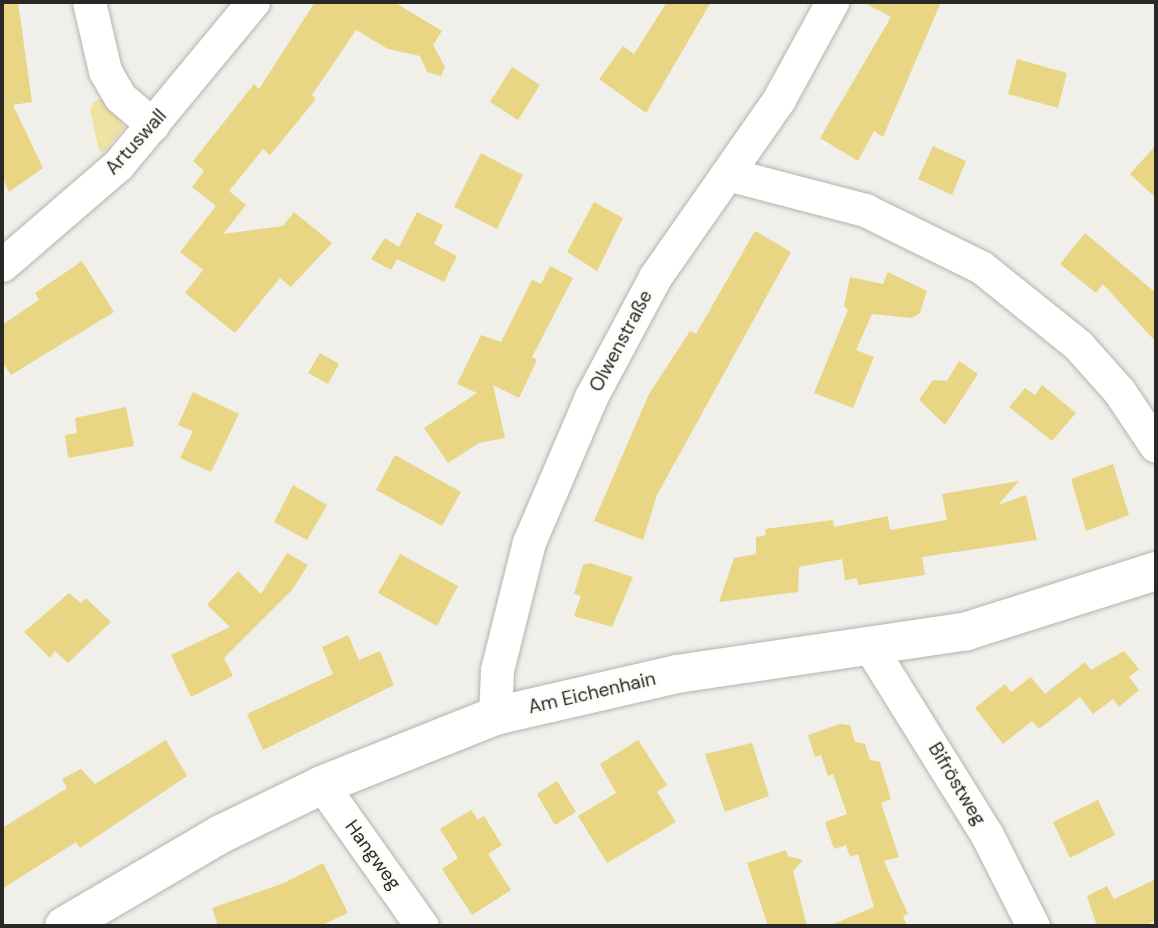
<!DOCTYPE html>
<html>
<head>
<meta charset="utf-8">
<style>
	body { margin:0 }
	#map { position:relative; width:1158px; height:928px; overflow:hidden; background:#f0efea; font-family:"DM Sans",sans-serif }
	div>[style] { position:absolute }
	.green>* { inset:0; background:#f0e2a3 }
	.building>* { inset:0; background:#e8d684 }
	.roads { filter:drop-shadow(0 0 2px #b4b3ae) drop-shadow(0 0 2px #b4b3ae) }
	.minor>* { height:33px; margin:-16.5px; padding:0 16.5px; transform-origin:16.5px; border-radius:16.5px; background:#fff }
	.tertiary>* { height:38px; margin:-19px; padding:0 19px; transform-origin:19px; border-radius:19px; background:#fff }
	span { translate:-50% -50%; white-space:nowrap; text-align:center; line-height:1.15; -webkit-text-stroke:5px #fdfcf7; paint-order:stroke }
	.street-label { font-size:19px; color:#292826 }
	.frame { position:absolute; inset:0; border:4px solid #292826; pointer-events:none }
</style>
</head>
<body>
<div id="map">
	<div class="green">
		<div style="clip-path:polygon(105px 98px,124px 128px,104px 152px,99px 151px,90px 110px,94px 101px)"></div>
	</div>
	<div class="building">
		<div style="clip-path:polygon(2px 2px,18px 2px,32px 102px,13px 105px,43px 168px,9px 192px,2px 177px)"></div>
		<div style="clip-path:polygon(315px 2px,394px 2px,442px 31px,433px 45px,445px 67px,441px 76px,427px 72px,420px 56px,388px 49px,356px 30px,312px 95px,316px 99px,270px 155px,263px 149px,229px 191px,246px 205px,223px 234px,283px 226px,294px 212px,332px 243px,291px 287px,280px 278px,235px 333px,185px 293px,203px 270px,180px 252px,216px 206px,192px 187px,204px 171px,193px 161px,254px 84px,259px 89px)"></div>
		<div style="clip-path:polygon(667px 2px,711px 2px,646px 113px,599px 79px,623px 46px,634px 54px)"></div>
		<div style="clip-path:polygon(863px 2px,941px 2px,883px 137px,874px 131px,858px 161px,820px 138px,891px 17px)"></div>
		<div style="clip-path:polygon(1017px 59px,1067px 73px,1058px 108px,1008px 94px)"></div>
		<div style="clip-path:polygon(512px 67px,540px 85px,518px 120px,490px 102px)"></div>
		<div style="clip-path:polygon(1156px 145px,1156px 198px,1130px 174px)"></div>
		<div style="clip-path:polygon(933px 146px,966px 161px,952px 195px,918px 179px)"></div>
		<div style="clip-path:polygon(481px 153px,523px 175px,497px 229px,454px 207px)"></div>
		<div style="clip-path:polygon(594px 202px,623px 218px,597px 271px,567px 252px)"></div>
		<div style="clip-path:polygon(417px 212px,443px 225px,434px 244px,457px 256px,444px 282px,397px 259px,391px 270px,371px 259px,385px 238px,399px 247px)"></div>
		<div style="clip-path:polygon(755px 231px,791px 252px,657px 495px,643px 540px,594px 521px,649px 394px,690px 331px,696px 334px)"></div>
		<div style="clip-path:polygon(1085px 233px,1156px 293px,1156px 342px,1103px 284px,1096px 293px,1060px 264px)"></div>
		<div style="clip-path:polygon(82px 261px,114px 312px,11px 375px,2px 361px,2px 325px,39px 300px,35px 293px)"></div>
		<div style="clip-path:polygon(550px 266px,573px 278px,532px 357px,537px 360px,519px 398px,493px 385px,505px 438px,479px 443px,448px 463px,424px 428px,477px 393px,457px 384px,481px 335px,501px 342px,532px 280px,541px 284px)"></div>
		<div style="clip-path:polygon(888px 272px,927px 291px,920px 313px,912px 318px,872px 314px,856px 350px,874px 357px,853px 408px,814px 393px,848px 310px,844px 306px,850px 277px,883px 284px)"></div>
		<div style="clip-path:polygon(320px 353px,339px 364px,328px 384px,308px 373px)"></div>
		<div style="clip-path:polygon(959px 361px,978px 374px,945px 425px,919px 400px,933px 380px,947px 381px)"></div>
		<div style="clip-path:polygon(1042px 385px,1076px 413px,1052px 441px,1009px 407px,1025px 388px,1035px 395px)"></div>
		<div style="clip-path:polygon(193px 392px,239px 414px,211px 472px,180px 458px,193px 431px,178px 425px)"></div>
		<div style="clip-path:polygon(126px 407px,134px 446px,68px 458px,65px 435px,77px 433px,75px 418px)"></div>
		<div style="clip-path:polygon(395px 455px,461px 492px,442px 526px,376px 490px)"></div>
		<div style="clip-path:polygon(1113px 464px,1129px 515px,1086px 531px,1071px 479px)"></div>
		<div style="clip-path:polygon(1019px 481px,998px 505px,1026px 495px,1037px 540px,922px 557px,925px 575px,858px 585px,857px 578px,845px 580px,842px 559px,799px 567px,798px 592px,719px 602px,734px 558px,756px 554px,756px 537px,766px 535px,765px 529px,833px 520px,834px 527px,888px 516px,890px 530px,947px 520px,942px 494px)"></div>
		<div style="clip-path:polygon(293px 485px,327px 505px,307px 540px,274px 522px)"></div>
		<div style="clip-path:polygon(287px 553px,308px 565px,292px 590px,224px 658px,233px 676px,191px 697px,171px 655px,230px 627px,207px 605px,238px 571px,261px 594px)"></div>
		<div style="clip-path:polygon(400px 554px,458px 586px,437px 626px,378px 593px)"></div>
		<div style="clip-path:polygon(590px 563px,633px 577px,612px 627px,574px 616px,581px 596px,574px 594px,583px 565px)"></div>
		<div style="clip-path:polygon(69px 593px,81px 603px,86px 598px,111px 622px,68px 663px,55px 651px,50px 658px,24px 632px)"></div>
		<div style="clip-path:polygon(348px 635px,359px 660px,380px 651px,394px 685px,263px 750px,247px 714px,333px 674px,322px 647px)"></div>
		<div style="clip-path:polygon(1124px 651px,1139px 669px,1129px 677px,1139px 690px,1119px 707px,1113px 699px,1093px 714px,1080px 697px,1039px 729px,1032px 721px,1003px 744px,975px 708px,1005px 684px,1011px 692px,1031px 677px,1045px 694px,1085px 662px,1091px 670px)"></div>
		<div style="clip-path:polygon(840px 724px,850px 725px,855px 742px,865px 744px,870px 760px,880px 762px,891px 799px,881px 803px,899px 857px,884px 861px,908px 914px,903px 916px,907px 926px,829px 926px,874px 907px,858px 854px,850px 857px,846px 845px,834px 849px,825px 822px,847px 814px,833px 774px,828px 776px,821px 755px,815px 757px,808px 735px)"></div>
		<div style="clip-path:polygon(166px 740px,187px 776px,80px 848px,76px 842px,2px 889px,2px 828px,67px 788px,62px 779px,81px 769px,95px 784px)"></div>
		<div style="clip-path:polygon(638px 740px,667px 785px,657px 792px,676px 822px,607px 863px,578px 816px,616px 793px,600px 764px)"></div>
		<div style="clip-path:polygon(752px 743px,769px 796px,725px 812px,705px 754px)"></div>
		<div style="clip-path:polygon(557px 781px,576px 812px,555px 825px,537px 794px)"></div>
		<div style="clip-path:polygon(1098px 800px,1115px 835px,1070px 858px,1053px 822px)"></div>
		<div style="clip-path:polygon(471px 810px,478px 820px,484px 816px,502px 845px,488px 854px,511px 890px,472px 915px,442px 869px,458px 858px,440px 829px)"></div>
		<div style="clip-path:polygon(786px 850px,788px 856px,803px 860px,793px 871px,807px 926px,768px 926px,747px 863px)"></div>
		<div style="clip-path:polygon(323px 863px,348px 913px,320px 926px,218px 926px,212px 908px,284px 883px)"></div>
		<div style="clip-path:polygon(1156px 879px,1156px 920px,1144px 926px,1097px 926px,1087px 896px,1107px 886px,1114px 899px)"></div>
	</div>
	<div class="roads">
		<div class="minor">
			<div style="left:89px;top:2px;width:71px;rotate:76.9deg"></div>
			<div style="left:105px;top:71px;width:30px;rotate:60deg"></div>
			<div style="left:120px;top:97px;width:43px;rotate:40.3deg"></div>
			<div style="left:727px;top:174px;width:143px;rotate:14.6deg"></div>
			<div style="left:865px;top:210px;width:129px;rotate:26.2deg"></div>
			<div style="left:981px;top:267px;width:124px;rotate:38.8deg"></div>
			<div style="left:1078px;top:345px;width:62px;rotate:48.3deg"></div>
			<div style="left:1119px;top:391px;width:66px;rotate:56.1deg"></div>
			<div style="left:2px;top:265px;width:153px;rotate:-40.8deg"></div>
			<div style="left:118px;top:165px;width:212px;rotate:-50.4deg"></div>
			<div style="left:870px;top:647px;width:221px;rotate:58.1deg"></div>
			<div style="left:987px;top:835px;width:102px;rotate:63.2deg"></div>
			<div style="left:495px;top:716px;width:46px;rotate:-87.5deg"></div>
			<div style="left:497px;top:670px;width:132px;rotate:-76deg"></div>
			<div style="left:529px;top:542px;width:158px;rotate:-66.8deg"></div>
			<div style="left:591px;top:397px;width:136px;rotate:-61.9deg"></div>
			<div style="left:655px;top:277px;width:217px;rotate:-55.1deg"></div>
			<div style="left:779px;top:99px;width:111px;rotate:-61.3deg"></div>
			<div style="left:322px;top:785px;width:173px;rotate:54.7deg"></div>
		</div>
		<div class="tertiary">
			<div style="left:64px;top:926px;width:182px;rotate:-30.4deg"></div>
			<div style="left:221px;top:834px;width:112px;rotate:-25.9deg"></div>
			<div style="left:322px;top:785px;width:186px;rotate:-21.7deg"></div>
			<div style="left:495px;top:716px;width:187px;rotate:-13deg"></div>
			<div style="left:677px;top:674px;width:293px;rotate:-8.4deg"></div>
			<div style="left:967px;top:631px;width:198px;rotate:-17.6deg"></div>
		</div>
	</div>
	<div class="street-label">
		<span style="left:136px;top:142px;rotate:-48deg">Artuswall</span>
		<span style="left:621px;top:341px;rotate:-62deg">Olwenstraße</span>
		<span style="left:592px;top:693px;rotate:-13deg">Am Eichenhain</span>
		<span style="left:957px;top:784px;rotate:59deg">Bifröstweg</span>
		<span style="left:373px;top:855px;rotate:54deg">Hangweg</span>
	</div>
	<div class="frame"></div>
</div>
</body>
</html>
